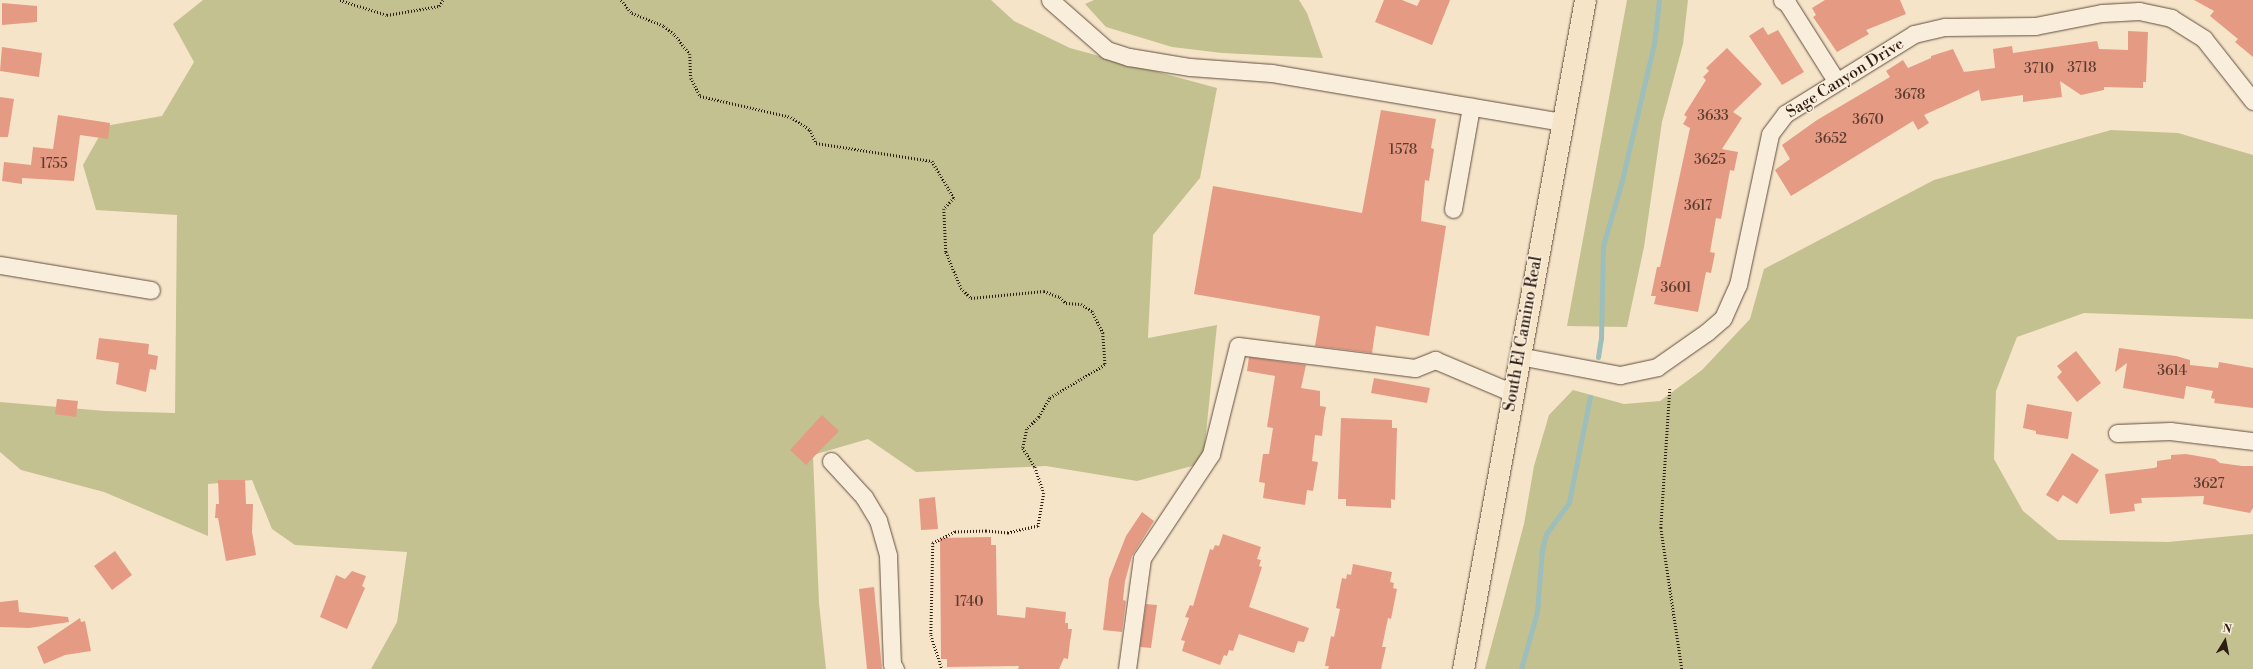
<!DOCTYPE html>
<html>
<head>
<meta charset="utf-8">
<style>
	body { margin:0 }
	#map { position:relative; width:2253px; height:669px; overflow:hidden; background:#f6e4c8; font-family:"Libre Bodoni",serif }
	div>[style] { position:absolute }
	.green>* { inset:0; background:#c4c190 }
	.stream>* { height:5px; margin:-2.5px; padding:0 2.5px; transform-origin:2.5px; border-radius:2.5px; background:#9dbeba }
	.building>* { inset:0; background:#e59a84 }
	.path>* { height:2.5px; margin-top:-1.25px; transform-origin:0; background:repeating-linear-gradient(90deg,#2f1c12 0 1px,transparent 0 3px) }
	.roads { filter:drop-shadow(0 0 1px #614e40) drop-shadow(0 0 1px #614e40) }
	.minor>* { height:17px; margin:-8.5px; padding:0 8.5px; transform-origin:8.5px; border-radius:8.5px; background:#f9eddb }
	.major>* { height:21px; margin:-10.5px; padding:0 10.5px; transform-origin:10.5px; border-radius:10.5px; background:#f6e4c8 }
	span { translate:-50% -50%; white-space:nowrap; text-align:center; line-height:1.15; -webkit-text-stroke:3px #f9eddb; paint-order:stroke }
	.number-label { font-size:14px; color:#5c3c2e }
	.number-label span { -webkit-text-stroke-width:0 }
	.street-label { font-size:16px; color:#2f1c12 }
	.north { position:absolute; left:2205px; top:621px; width:40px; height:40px; -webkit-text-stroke:3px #f9eddb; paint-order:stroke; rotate:10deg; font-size:11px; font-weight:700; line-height:16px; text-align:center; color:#2f1c12 }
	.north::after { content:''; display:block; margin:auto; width:14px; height:18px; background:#2f1c12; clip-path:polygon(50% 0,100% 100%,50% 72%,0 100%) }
</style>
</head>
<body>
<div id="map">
	<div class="green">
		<div style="clip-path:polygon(203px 0,991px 0,1014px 21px,1070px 48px,1217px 88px,1200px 178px,1153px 235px,1148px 338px,1217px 325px,1203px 463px,1137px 481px,1046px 466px,916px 472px,868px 439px,813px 455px,819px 603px,826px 669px,371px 669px,397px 622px,407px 552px,295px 545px,272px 529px,252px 480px,208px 484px,208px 536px,104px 492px,21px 470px,0 452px,0 402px,105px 411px,175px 413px,177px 215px,96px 210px,83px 165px,105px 126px,162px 116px,194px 62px,173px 24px)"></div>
		<div style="clip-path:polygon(1094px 0,1299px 0,1307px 13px,1323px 58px,1222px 53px,1172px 47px,1106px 27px,1085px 4px)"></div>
		<div style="clip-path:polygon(1627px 0,1688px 0,1683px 44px,1662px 122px,1644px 247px,1627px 327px,1567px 326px)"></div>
		<div style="clip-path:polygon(2111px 130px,2178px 133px,2253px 155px,2253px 319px,2084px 313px,2017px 337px,1996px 391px,1994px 459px,2023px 511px,2058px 540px,2168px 542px,2253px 534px,2253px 669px,1485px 669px,1524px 524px,1534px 466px,1549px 415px,1573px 390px,1624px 404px,1660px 401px,1702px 370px,1750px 319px,1764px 269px,1934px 180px)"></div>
	</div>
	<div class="stream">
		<div style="left:1598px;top:357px;width:18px;rotate:-81deg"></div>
		<div style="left:1601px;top:339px;width:93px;rotate:-88.8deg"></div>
		<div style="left:1603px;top:246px;width:69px;rotate:-73.9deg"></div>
		<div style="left:1622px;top:180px;width:140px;rotate:-76.8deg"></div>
		<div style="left:1654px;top:44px;width:44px;rotate:-83.5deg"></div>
		<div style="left:1521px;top:669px;width:59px;rotate:-74.3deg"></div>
		<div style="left:1537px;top:612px;width:63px;rotate:-85.5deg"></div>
		<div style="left:1542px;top:549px;width:16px;rotate:-75deg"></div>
		<div style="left:1546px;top:534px;width:39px;rotate:-54deg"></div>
		<div style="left:1569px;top:502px;width:107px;rotate:-78.7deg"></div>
	</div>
	<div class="building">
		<div style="clip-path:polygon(1384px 0,1402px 0,1417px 6px,1420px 0,1450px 0,1432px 45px,1375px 22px)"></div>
		<div style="clip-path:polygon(1825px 0,1900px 0,1906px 14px,1866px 30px,1869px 34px,1837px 52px,1813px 17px,1816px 15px,1812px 8px)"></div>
		<div style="clip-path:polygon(2194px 0,2253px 0,2253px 57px,2235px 42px,2238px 39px,2210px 16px,2214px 11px)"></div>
		<div style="clip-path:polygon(2px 3px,37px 6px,37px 22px,2px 25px)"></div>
		<div style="clip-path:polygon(1763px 27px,1768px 35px,1778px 30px,1804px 72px,1782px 85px,1749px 36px)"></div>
		<div style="clip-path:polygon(2128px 31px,2148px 32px,2146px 82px,2143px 82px,2143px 88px,2104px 87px,2104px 90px,2081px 95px,2060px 81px,2062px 97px,2023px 102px,2023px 95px,1981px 101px,1979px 90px,1924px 115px,1929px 123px,1918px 130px,1913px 121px,1791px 196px,1775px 170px,1790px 159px,1782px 145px,1817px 120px,1890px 77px,1886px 71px,1903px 60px,1908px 68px,1931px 58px,1931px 56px,1953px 49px,1964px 72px,1995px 68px,1993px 49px,2012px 46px,2013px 53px,2097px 41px,2099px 49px,2128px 50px)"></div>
		<div style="clip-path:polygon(2px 47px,42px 53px,39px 77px,0 71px)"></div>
		<div style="clip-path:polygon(1727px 48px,1762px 84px,1733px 112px,1742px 118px,1722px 149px,1738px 152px,1734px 171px,1730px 170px,1721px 219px,1716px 218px,1710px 252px,1715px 253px,1711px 273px,1706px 272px,1698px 312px,1654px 304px,1656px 296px,1651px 296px,1657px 267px,1660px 267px,1690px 128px,1683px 124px,1687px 117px,1684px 115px,1706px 80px,1703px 77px,1709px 71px,1706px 68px)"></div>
		<div style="clip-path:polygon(0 97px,14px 99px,8px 137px,0 137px)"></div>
		<div style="clip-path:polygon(1381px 110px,1436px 119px,1431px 148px,1434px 149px,1429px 181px,1425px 180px,1421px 221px,1446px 226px,1429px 336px,1376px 326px,1372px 353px,1315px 346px,1320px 316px,1194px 294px,1213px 186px,1362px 213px)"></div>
		<div style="clip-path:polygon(58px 115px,110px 123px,108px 139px,80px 135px,74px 181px,22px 178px,22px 184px,2px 181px,4px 162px,31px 165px,33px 147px,53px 149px)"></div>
		<div style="clip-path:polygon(99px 338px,149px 344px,148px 354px,158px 356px,156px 370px,150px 369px,146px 392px,116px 384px,119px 363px,96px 359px)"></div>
		<div style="clip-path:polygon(2119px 348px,2176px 356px,2190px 360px,2190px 365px,2218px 368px,2219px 362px,2253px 368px,2253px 408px,2214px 403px,2215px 399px,2211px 398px,2213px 391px,2186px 386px,2184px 399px,2123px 388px,2127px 363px,2115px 372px)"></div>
		<div style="clip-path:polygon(2076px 351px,2101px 383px,2077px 402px,2057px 377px,2062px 372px,2057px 366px)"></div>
		<div style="clip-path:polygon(1249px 357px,1306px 365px,1301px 388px,1320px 391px,1320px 406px,1326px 407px,1324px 418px,1322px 436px,1315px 435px,1312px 461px,1318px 462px,1313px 491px,1307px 490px,1305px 505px,1263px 498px,1265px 483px,1259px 482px,1263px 454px,1269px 454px,1273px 428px,1267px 427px,1275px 376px,1247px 371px)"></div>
		<div style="clip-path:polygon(1374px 378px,1430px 388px,1427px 403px,1371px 393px)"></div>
		<div style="clip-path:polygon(57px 399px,78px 401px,76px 417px,55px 414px)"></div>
		<div style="clip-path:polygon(2027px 404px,2072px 412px,2068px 439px,2036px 434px,2036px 431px,2023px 428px)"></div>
		<div style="clip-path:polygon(822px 415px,839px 431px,806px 465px,790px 450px)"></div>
		<div style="clip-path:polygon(1341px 418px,1392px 420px,1392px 428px,1397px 428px,1395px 500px,1391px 499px,1391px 508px,1346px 506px,1346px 499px,1338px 499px)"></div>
		<div style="clip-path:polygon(2072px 453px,2099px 470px,2077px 504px,2063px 495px,2058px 502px,2046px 495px)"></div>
		<div style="clip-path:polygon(2186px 454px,2215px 459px,2220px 463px,2242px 466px,2253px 466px,2253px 508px,2250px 513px,2203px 504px,2204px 496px,2141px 498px,2142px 503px,2134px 504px,2135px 511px,2110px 514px,2105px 474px,2154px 468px,2157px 467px,2157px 461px,2171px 459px,2171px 455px)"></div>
		<div style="clip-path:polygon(218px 480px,245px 480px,246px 504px,253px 504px,252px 532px,256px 555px,226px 561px,218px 518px,215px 518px,216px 504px,219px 504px)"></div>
		<div style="clip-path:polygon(935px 497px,938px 529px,921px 530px,919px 499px)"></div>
		<div style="clip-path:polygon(1142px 512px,1154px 521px,1132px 556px,1125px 581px,1123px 600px,1126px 601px,1122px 632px,1103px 630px,1109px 579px,1126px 536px)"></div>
		<div style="clip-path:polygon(1223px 534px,1261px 547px,1257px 559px,1261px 560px,1259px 566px,1262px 567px,1249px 607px,1309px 628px,1304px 642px,1298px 641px,1294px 653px,1239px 634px,1233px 651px,1229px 650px,1227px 656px,1224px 655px,1220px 665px,1182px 651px,1185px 641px,1181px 640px,1189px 618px,1185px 617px,1190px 605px,1193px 606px,1210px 549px,1213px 550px,1215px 545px,1219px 546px)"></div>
		<div style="clip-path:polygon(991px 537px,991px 545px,996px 545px,997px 615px,1025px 618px,1026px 607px,1066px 612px,1065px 623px,1068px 623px,1068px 629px,1072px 629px,1070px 642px,1068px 659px,1064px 658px,1059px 669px,1018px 669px,1019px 666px,947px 667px,947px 659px,941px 659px,940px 538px)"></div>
		<div style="clip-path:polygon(115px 551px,132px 575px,112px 590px,94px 566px)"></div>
		<div style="clip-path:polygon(1353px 564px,1392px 572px,1390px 582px,1394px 583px,1393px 588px,1397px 589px,1391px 619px,1388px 618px,1382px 647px,1386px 647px,1381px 669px,1328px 669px,1329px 666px,1325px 666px,1331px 636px,1334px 637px,1340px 609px,1336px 608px,1342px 578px,1346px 579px,1347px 574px,1351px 575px)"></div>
		<div style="clip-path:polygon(352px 571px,366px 576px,362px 586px,365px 588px,347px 629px,320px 617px,336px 575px,345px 579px)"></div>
		<div style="clip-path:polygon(874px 587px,882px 669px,867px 669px,859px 589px)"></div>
		<div style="clip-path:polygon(18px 600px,19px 612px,68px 617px,69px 622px,29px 628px,0 627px,0 602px)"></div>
		<div style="clip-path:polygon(1146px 604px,1157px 605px,1151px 648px,1140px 647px)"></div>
		<div style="clip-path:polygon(80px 618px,81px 622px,85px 621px,91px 651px,65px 655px,44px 664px,37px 647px)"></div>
	</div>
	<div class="path">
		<div style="left:340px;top:0;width:49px;rotate:17.7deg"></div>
		<div style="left:387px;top:15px;width:53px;rotate:-9.8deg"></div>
		<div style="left:439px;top:6px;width:7px;rotate:-56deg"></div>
		<div style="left:621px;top:0;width:17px;rotate:50deg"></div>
		<div style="left:632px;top:13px;width:35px;rotate:22deg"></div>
		<div style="left:664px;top:26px;width:14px;rotate:39deg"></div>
		<div style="left:675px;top:35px;width:24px;rotate:52deg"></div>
		<div style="left:690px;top:54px;width:24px;rotate:88deg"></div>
		<div style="left:691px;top:78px;width:20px;rotate:63deg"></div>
		<div style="left:700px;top:96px;width:93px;rotate:13deg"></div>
		<div style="left:791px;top:117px;width:23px;rotate:34deg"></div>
		<div style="left:810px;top:130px;width:14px;rotate:65deg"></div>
		<div style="left:816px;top:143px;width:117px;rotate:8.8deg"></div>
		<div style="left:932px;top:161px;width:43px;rotate:59.3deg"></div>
		<div style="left:954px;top:198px;width:15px;rotate:132deg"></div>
		<div style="left:944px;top:209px;width:43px;rotate:87.3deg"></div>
		<div style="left:946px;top:252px;width:39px;rotate:67deg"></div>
		<div style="left:961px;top:288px;width:14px;rotate:45deg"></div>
		<div style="left:971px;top:298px;width:73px;rotate:-5.5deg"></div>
		<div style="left:1044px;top:291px;width:17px;rotate:21deg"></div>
		<div style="left:1060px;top:297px;width:8px;rotate:45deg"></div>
		<div style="left:1066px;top:303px;width:15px;rotate:4deg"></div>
		<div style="left:1081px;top:304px;width:13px;rotate:32deg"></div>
		<div style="left:1092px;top:311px;width:25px;rotate:63deg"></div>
		<div style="left:1103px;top:333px;width:32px;rotate:86deg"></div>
		<div style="left:1105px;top:365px;width:64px;rotate:149deg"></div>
		<div style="left:1050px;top:398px;width:22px;rotate:120deg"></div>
		<div style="left:1039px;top:417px;width:17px;rotate:135deg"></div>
		<div style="left:1027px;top:429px;width:19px;rotate:102deg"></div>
		<div style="left:1023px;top:448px;width:22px;rotate:58deg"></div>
		<div style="left:1035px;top:467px;width:28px;rotate:71deg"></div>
		<div style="left:1044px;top:493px;width:34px;rotate:100deg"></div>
		<div style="left:1038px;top:526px;width:31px;rotate:167deg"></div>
		<div style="left:1008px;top:533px;width:22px;rotate:-175deg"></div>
		<div style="left:986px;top:531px;width:31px;rotate:178deg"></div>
		<div style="left:955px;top:532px;width:25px;rotate:153deg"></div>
		<div style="left:933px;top:543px;width:92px;rotate:91.2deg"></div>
		<div style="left:931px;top:635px;width:36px;rotate:72deg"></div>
		<div style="left:1670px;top:389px;width:139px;rotate:93.7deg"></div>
		<div style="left:1661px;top:528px;width:143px;rotate:81.5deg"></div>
	</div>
	<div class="roads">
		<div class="minor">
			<div style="left:1050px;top:0;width:76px;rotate:41.3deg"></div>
			<div style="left:1107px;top:50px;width:23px;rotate:18deg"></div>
			<div style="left:1129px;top:57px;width:62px;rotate:9.3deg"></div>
			<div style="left:1190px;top:67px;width:82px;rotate:4.2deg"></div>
			<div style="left:1272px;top:73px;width:294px;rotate:9.6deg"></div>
			<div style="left:1782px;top:0;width:6px;rotate:31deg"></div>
			<div style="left:1787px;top:3px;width:93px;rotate:57.7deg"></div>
			<div style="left:1453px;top:209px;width:104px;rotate:-80deg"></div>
			<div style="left:0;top:265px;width:153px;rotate:9.4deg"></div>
			<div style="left:1519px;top:356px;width:103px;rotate:10.7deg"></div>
			<div style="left:1620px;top:375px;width:38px;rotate:-12deg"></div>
			<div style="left:1657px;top:367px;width:61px;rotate:-35deg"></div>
			<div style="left:1707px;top:332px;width:21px;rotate:-41deg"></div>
			<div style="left:1723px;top:318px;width:36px;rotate:-66deg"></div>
			<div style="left:1738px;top:285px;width:154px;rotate:-78deg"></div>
			<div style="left:1770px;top:134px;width:25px;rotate:-53deg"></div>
			<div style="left:1785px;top:114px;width:152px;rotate:-31.8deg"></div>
			<div style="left:1914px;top:34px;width:32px;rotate:-13deg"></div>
			<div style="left:1945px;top:27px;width:90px;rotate:-0.6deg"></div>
			<div style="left:2035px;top:26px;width:68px;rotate:-11deg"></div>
			<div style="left:2102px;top:13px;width:37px;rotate:-3deg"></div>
			<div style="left:2139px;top:11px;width:33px;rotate:12deg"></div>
			<div style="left:2171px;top:18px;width:39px;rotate:32deg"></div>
			<div style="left:2204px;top:39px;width:79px;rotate:51.7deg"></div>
			<div style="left:2117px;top:433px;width:53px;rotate:-2.2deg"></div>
			<div style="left:2170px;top:431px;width:84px;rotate:6.9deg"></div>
			<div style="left:831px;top:461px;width:49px;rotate:47.5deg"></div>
			<div style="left:864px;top:497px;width:27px;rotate:59deg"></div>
			<div style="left:878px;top:520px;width:37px;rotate:74deg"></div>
			<div style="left:888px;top:556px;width:108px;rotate:87.9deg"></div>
			<div style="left:892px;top:664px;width:6px;rotate:59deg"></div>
			<div style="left:1127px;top:669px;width:112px;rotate:-82.3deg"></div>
			<div style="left:1142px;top:558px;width:125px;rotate:-56.4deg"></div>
			<div style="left:1211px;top:454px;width:111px;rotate:-76deg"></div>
			<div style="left:1238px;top:346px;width:178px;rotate:7.1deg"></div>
			<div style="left:1415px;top:368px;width:22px;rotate:-22deg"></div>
			<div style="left:1435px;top:360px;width:85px;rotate:22.9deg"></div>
		</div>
		<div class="major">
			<div style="left:1463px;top:669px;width:680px;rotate:-79.67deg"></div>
		</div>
	</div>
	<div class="number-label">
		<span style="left:2082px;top:68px">3718</span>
		<span style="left:2039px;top:69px">3710</span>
		<span style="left:1910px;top:95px">3678</span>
		<span style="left:1713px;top:116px">3633</span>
		<span style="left:1868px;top:120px">3670</span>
		<span style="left:1831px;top:139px">3652</span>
		<span style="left:1403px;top:150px">1578</span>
		<span style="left:1710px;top:160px">3625</span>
		<span style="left:54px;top:164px">1755</span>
		<span style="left:1698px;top:206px">3617</span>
		<span style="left:1676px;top:288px">3601</span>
		<span style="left:2172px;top:371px">3614</span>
		<span style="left:2209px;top:484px">3627</span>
		<span style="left:969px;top:602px">1740</span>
	</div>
	<div class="street-label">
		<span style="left:1845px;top:78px;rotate:-32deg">Sage Canyon Drive</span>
		<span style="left:1523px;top:334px;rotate:-80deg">South El Camino Real</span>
	</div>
	<div class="north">N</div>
</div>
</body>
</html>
